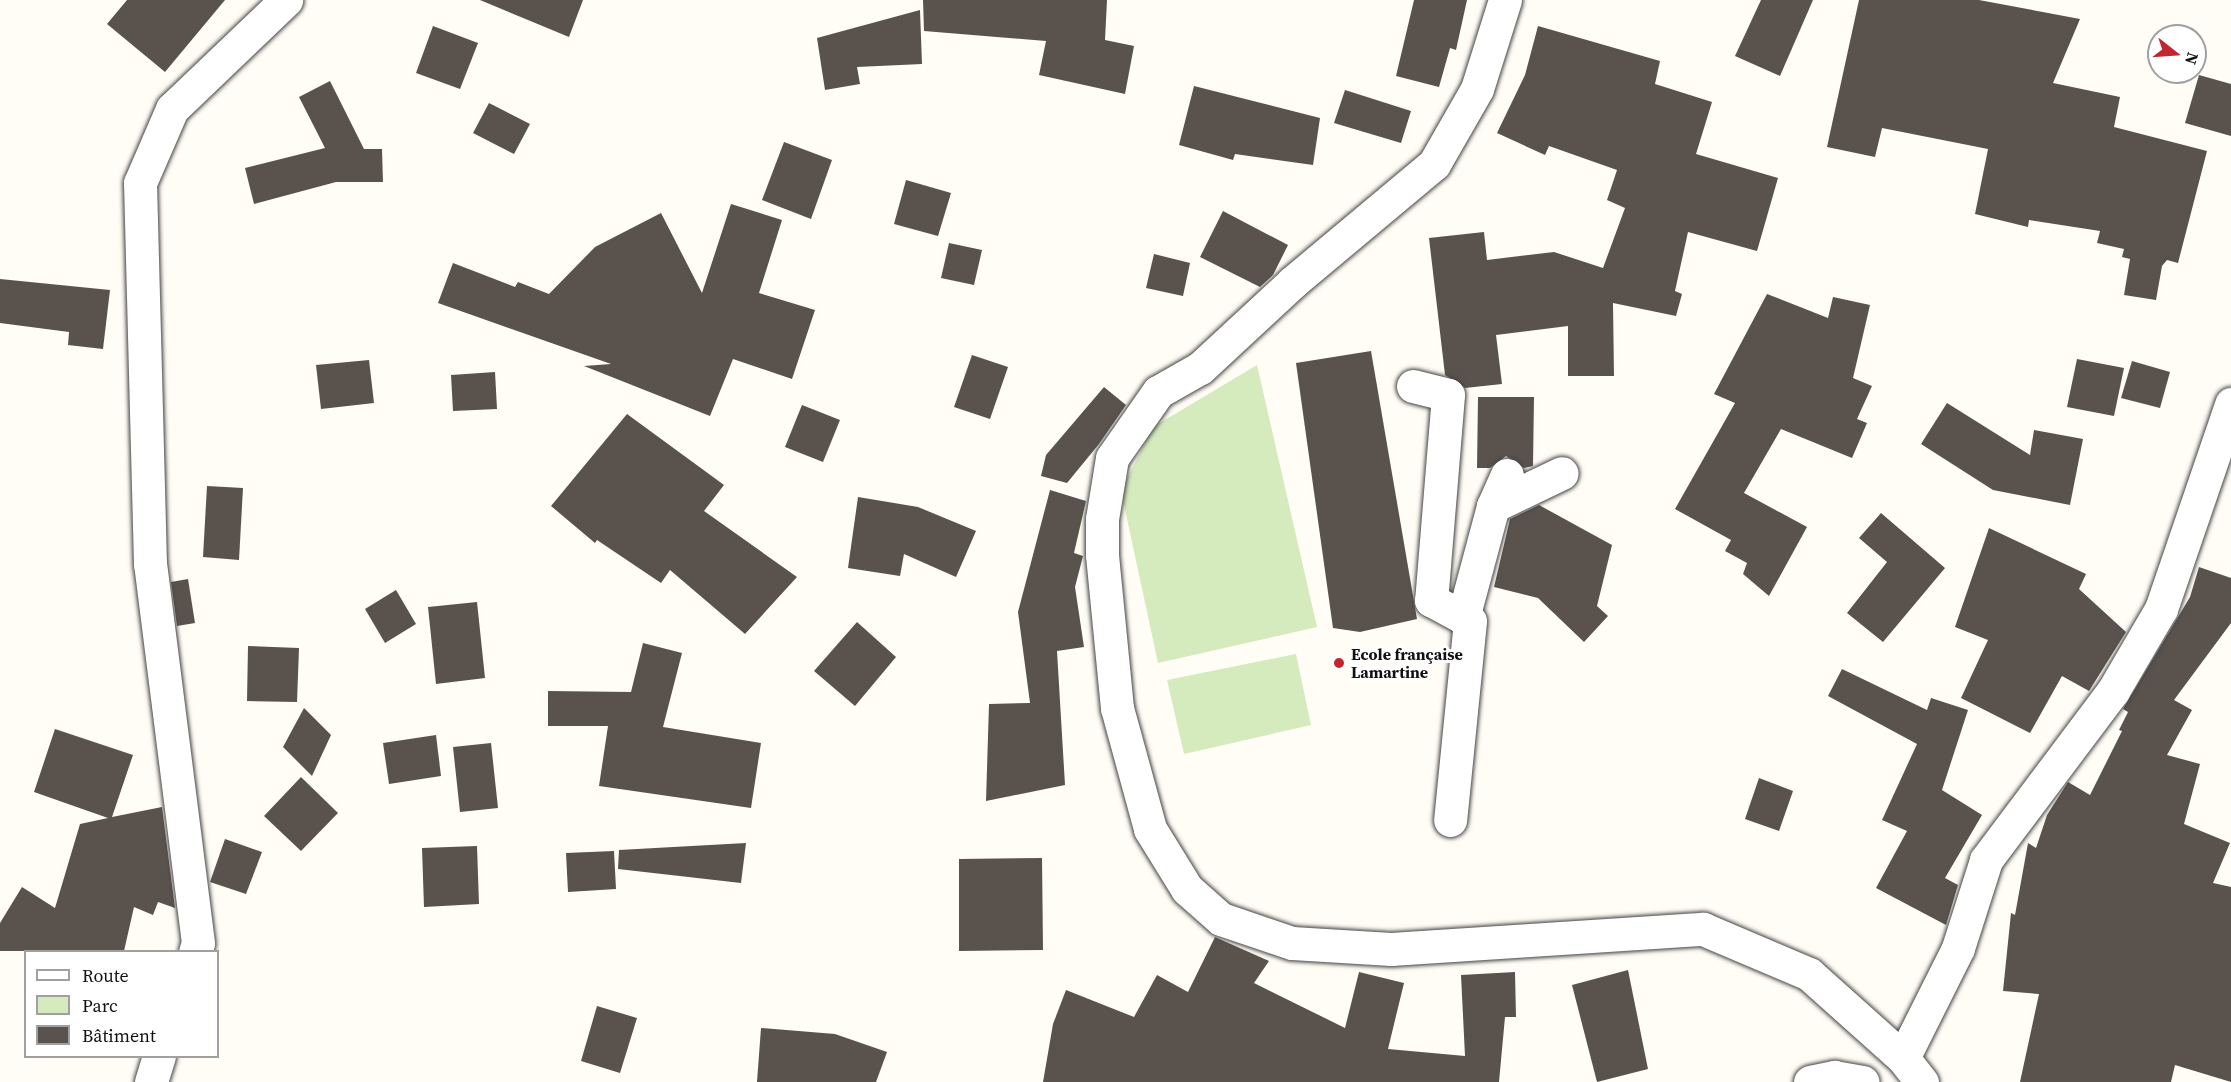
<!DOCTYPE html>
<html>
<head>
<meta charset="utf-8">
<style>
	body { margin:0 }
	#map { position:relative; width:2231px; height:1082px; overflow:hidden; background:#fffdf5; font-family:"Source Serif 4",serif }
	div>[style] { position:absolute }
	.green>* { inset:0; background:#d5ebbd }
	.building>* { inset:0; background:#5a524d }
	.roads { filter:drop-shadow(0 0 2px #444) drop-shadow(0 0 2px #444) }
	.street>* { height:33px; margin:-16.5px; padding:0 16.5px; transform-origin:16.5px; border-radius:16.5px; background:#fff }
	.dots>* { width:16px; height:16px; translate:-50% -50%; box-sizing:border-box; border:3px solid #fff; border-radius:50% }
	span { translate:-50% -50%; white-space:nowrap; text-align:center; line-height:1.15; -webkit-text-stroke:6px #fff; paint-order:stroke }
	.poi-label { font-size:16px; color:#111; font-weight:700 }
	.left { translate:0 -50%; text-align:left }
	.legend { position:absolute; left:24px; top:950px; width:195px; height:108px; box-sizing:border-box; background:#fff; border:2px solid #a0a0a0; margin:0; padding:8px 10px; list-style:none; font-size:18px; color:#111 }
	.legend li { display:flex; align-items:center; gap:12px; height:30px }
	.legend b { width:30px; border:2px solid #a0a0a0 }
	.north { position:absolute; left:2147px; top:24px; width:60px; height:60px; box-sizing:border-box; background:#fff; border:2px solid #a0a0a0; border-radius:50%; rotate:107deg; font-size:16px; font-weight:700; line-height:24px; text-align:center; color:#111 }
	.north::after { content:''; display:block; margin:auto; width:21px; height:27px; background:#c4262e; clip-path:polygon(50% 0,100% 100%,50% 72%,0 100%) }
</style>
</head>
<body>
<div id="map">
	<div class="green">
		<div style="clip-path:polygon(1257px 365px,1317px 627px,1158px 663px,1121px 491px,1153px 427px)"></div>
		<div style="clip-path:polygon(1296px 654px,1311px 725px,1184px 754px,1167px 680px)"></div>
	</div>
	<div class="building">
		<div style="clip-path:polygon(127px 0,225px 0,165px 72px,107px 24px)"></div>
		<div style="clip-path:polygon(480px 0,583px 0,569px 37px)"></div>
		<div style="clip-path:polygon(923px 0,1107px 0,1105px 40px,1134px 46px,1125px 94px,1039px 75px,1046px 41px,924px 31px)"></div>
		<div style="clip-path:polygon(1414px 0,1467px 0,1456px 50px,1450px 48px,1439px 87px,1396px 76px)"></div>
		<div style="clip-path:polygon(1761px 0,1813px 0,1780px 76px,1735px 56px)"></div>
		<div style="clip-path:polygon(1859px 0,1979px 0,2080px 19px,2053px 83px,2120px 97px,2114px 127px,2207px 151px,2178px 263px,2167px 260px,2162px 266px,2156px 300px,2124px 295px,2130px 259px,2122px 257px,2124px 249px,2097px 243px,2100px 231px,2029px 220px,2028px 227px,1975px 214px,1988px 149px,1882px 128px,1875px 157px,1827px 147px)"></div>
		<div style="clip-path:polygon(920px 10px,922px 64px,857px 67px,860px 84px,825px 90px,817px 38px)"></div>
		<div style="clip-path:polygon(433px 26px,478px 43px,460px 89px,416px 73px)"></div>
		<div style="clip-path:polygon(1538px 26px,1660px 61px,1655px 84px,1712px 102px,1696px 154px,1778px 178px,1757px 251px,1688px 232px,1675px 291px,1682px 294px,1676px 316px,1613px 303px,1614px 376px,1568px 376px,1568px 326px,1496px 335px,1502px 384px,1465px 388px,1445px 375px,1429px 238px,1484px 232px,1487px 260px,1554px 252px,1603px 268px,1625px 208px,1607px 200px,1617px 170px,1549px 146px,1545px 155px,1497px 133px,1525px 75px)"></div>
		<div style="clip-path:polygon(2199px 75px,2231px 84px,2231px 136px,2185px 123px)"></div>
		<div style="clip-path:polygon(330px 81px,364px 149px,382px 149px,383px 182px,336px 182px,254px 204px,245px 168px,325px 148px,299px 97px)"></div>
		<div style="clip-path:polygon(1194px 86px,1320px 118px,1313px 165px,1235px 154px,1233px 160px,1179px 145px)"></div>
		<div style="clip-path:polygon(1345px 90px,1411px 111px,1401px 143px,1334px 123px)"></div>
		<div style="clip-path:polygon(489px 103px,530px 124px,514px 154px,473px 133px)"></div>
		<div style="clip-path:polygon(784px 142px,832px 160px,811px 219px,762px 200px)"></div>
		<div style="clip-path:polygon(906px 180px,951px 193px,938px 236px,894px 224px)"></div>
		<div style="clip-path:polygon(731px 204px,782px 220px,759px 293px,815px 310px,792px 379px,733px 359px,710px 416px,584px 366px,611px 364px,438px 303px,453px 263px,515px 287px,518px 282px,549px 294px,595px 247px,661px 213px,702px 293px)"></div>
		<div style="clip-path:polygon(1223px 211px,1288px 245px,1273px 275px,1260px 287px,1200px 257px)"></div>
		<div style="clip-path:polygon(949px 243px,982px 250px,974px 285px,941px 278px)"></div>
		<div style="clip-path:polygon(1154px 254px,1190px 263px,1183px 296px,1146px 288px)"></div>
		<div style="clip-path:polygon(0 279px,110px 290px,103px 349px,68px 345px,69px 332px,0 323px)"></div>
		<div style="clip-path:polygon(1767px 294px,1828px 318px,1833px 297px,1870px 305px,1853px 378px,1872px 386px,1857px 419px,1867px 423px,1852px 458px,1781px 429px,1744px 493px,1807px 527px,1769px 596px,1743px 574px,1747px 563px,1725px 551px,1731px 540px,1675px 509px,1735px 403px,1714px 394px)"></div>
		<div style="clip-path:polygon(1371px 351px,1417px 619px,1360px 632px,1333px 628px,1296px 363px)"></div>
		<div style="clip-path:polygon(972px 355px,1008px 367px,990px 419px,954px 407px)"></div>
		<div style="clip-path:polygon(2077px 359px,2124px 368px,2114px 416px,2067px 407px)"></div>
		<div style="clip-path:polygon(369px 360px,374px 403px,321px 409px,316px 365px)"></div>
		<div style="clip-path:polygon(2132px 361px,2170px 372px,2160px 408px,2121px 398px)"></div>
		<div style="clip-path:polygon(495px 372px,497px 409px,453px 411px,451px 375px)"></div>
		<div style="clip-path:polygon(1104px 387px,1126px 405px,1099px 444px,1067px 483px,1041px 476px,1046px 455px)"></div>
		<div style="clip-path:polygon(1478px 397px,1534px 397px,1533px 466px,1524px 468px,1506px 456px,1490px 468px,1477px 468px)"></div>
		<div style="clip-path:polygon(1947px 403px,2030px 455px,2034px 430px,2083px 439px,2070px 505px,1993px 490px,1921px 444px)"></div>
		<div style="clip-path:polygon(802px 405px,840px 420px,823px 462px,785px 447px)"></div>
		<div style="clip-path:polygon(627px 414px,724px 485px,704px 511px,797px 577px,745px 634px,670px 570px,661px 583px,597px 540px,595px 543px,551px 506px)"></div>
		<div style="clip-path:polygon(207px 486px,243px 488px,239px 560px,203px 557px)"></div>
		<div style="clip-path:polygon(1050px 490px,1086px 501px,1074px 553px,1083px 556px,1075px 587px,1084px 647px,1057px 651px,1065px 785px,986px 801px,989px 704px,1030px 703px,1018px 612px)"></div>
		<div style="clip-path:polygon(858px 497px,918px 507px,976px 531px,956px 577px,904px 554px,900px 576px,848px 568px)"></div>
		<div style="clip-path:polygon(1539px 505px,1612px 545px,1597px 606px,1608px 616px,1584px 642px,1538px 598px,1494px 587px,1510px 519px)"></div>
		<div style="clip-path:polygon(1881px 513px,1945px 568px,1883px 642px,1847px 613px,1887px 562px,1859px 538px)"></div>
		<div style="clip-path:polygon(1989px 528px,2086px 574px,2079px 589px,2126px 632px,2089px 691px,2062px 676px,2030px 733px,1961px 698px,1988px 640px,1955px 627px)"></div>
		<div style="clip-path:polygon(2199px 567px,2231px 578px,2231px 623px,2174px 700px,2192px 710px,2167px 755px,2200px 764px,2184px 824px,2230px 843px,2213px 883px,2231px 887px,2231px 1082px,2175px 1065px,2171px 1082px,2020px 1082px,2039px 994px,2003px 991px,2011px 913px,2015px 915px,2028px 843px,2036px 848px,2047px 815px,2068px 782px,2090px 795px,2122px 731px,2119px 730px,2128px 712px,2123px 709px,2190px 597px)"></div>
		<div style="clip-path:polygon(188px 579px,195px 623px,177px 626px,171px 582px)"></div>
		<div style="clip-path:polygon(396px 590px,416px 624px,385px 643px,365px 609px)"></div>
		<div style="clip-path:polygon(477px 602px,485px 678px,436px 684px,428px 607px)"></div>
		<div style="clip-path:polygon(857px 622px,896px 657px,855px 706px,814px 671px)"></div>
		<div style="clip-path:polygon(643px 643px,682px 653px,663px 727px,761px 743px,751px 808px,599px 786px,608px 726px,548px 726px,548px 691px,631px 692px)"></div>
		<div style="clip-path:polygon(248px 646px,299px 648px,297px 702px,247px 701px)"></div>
		<div style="clip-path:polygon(1842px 669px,1927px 710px,1931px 698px,1968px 710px,1942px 790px,1982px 815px,1945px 878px,1958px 885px,1946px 925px,1876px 888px,1907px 831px,1882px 820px,1917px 744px,1828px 696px)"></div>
		<div style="clip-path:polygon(304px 708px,331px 735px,312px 776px,283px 747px)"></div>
		<div style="clip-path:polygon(55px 729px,133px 755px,112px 817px,162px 807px,175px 908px,158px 902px,153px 915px,134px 907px,124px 951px,0 951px,0 923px,22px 887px,55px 908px,80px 824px,108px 818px,34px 792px)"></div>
		<div style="clip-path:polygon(436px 735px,441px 776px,389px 784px,383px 743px)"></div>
		<div style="clip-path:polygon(491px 743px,498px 808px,460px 812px,453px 747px)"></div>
		<div style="clip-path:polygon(301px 777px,338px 813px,301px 851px,264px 816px)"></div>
		<div style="clip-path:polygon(1759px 778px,1793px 791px,1779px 831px,1745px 819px)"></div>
		<div style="clip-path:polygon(225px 839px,262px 852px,246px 894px,210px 882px)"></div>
		<div style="clip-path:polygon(746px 843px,741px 883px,618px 869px,619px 850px)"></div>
		<div style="clip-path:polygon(477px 846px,479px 904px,424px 907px,422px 848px)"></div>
		<div style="clip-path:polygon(614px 851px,616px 889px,568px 892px,566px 853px)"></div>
		<div style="clip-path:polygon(1042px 858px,1043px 950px,959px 951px,959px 859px)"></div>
		<div style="clip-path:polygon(1215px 937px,1269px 961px,1254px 983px,1345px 1028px,1359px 972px,1404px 983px,1388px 1049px,1465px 1056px,1461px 975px,1515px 972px,1516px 1017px,1505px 1017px,1499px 1082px,1043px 1082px,1053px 1024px,1066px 990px,1134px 1017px,1157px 975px,1188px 992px)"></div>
		<div style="clip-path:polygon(1628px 970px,1648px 1069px,1597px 1082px,1572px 985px)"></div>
		<div style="clip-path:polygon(597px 1006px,637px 1018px,620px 1073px,581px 1061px)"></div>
		<div style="clip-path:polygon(761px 1028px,835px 1034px,887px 1052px,876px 1082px,757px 1082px)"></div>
	</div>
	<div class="roads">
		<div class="street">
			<div style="left:1505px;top:0;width:93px;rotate:107.5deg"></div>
			<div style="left:1477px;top:89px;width:86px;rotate:119.8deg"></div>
			<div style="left:1434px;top:164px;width:184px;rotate:140.1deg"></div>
			<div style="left:1293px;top:282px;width:127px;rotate:137.2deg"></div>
			<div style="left:1200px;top:368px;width:48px;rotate:150.3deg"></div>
			<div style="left:1158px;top:392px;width:80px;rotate:124.9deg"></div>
			<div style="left:1112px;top:458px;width:62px;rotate:99.3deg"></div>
			<div style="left:1102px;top:519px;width:36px;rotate:90deg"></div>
			<div style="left:1102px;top:555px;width:154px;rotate:84.4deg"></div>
			<div style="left:1117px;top:708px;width:125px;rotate:74.7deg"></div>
			<div style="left:1150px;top:829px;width:70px;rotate:58.3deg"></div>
			<div style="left:1187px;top:889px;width:45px;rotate:41.4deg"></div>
			<div style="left:1221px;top:919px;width:75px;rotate:18.7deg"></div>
			<div style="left:1292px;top:943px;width:99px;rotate:3.5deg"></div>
			<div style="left:1391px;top:949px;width:313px;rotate:-3.7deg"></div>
			<div style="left:1703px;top:929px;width:115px;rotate:23deg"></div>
			<div style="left:1809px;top:974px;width:126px;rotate:41.8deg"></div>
			<div style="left:1903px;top:1058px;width:31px;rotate:52deg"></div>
			<div style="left:1413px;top:386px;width:36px;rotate:14deg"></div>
			<div style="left:1448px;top:395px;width:206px;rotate:94.7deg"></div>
			<div style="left:1431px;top:600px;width:44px;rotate:28.3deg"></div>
			<div style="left:1470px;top:621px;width:200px;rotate:95.7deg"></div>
			<div style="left:1493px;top:506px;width:76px;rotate:-25.6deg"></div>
			<div style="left:1463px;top:618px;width:116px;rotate:-75deg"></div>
			<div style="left:1493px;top:506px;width:34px;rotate:-66deg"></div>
			<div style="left:195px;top:952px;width:9px;rotate:-72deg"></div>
			<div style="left:198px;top:943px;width:382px;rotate:-97.2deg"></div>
			<div style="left:150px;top:564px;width:381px;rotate:-91.5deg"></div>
			<div style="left:140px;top:183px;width:81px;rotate:-66.6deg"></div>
			<div style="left:172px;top:109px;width:158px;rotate:-43.7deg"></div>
			<div style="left:1903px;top:1058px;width:123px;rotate:-63.4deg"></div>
			<div style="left:1958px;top:948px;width:92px;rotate:-72.3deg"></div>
			<div style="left:1986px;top:860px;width:211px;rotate:-53.1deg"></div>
			<div style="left:2113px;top:691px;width:95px;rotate:-59.7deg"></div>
			<div style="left:2161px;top:609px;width:217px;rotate:-71.1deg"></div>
			<div style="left:151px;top:1082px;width:27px;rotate:-73deg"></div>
			<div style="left:1810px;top:1082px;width:25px;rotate:-12deg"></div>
			<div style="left:1834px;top:1077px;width:29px;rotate:10deg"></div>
		</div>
	</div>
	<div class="dots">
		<div style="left:1339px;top:663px;background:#c4262e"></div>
	</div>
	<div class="poi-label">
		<span class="left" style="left:1351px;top:663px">Ecole française<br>Lamartine</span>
	</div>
	<ul class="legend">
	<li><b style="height:8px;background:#fff"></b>Route</li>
	<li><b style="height:16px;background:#d5ebbd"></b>Parc</li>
	<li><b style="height:16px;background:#5a524d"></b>Bâtiment</li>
	</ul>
	<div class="north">N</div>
</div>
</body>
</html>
